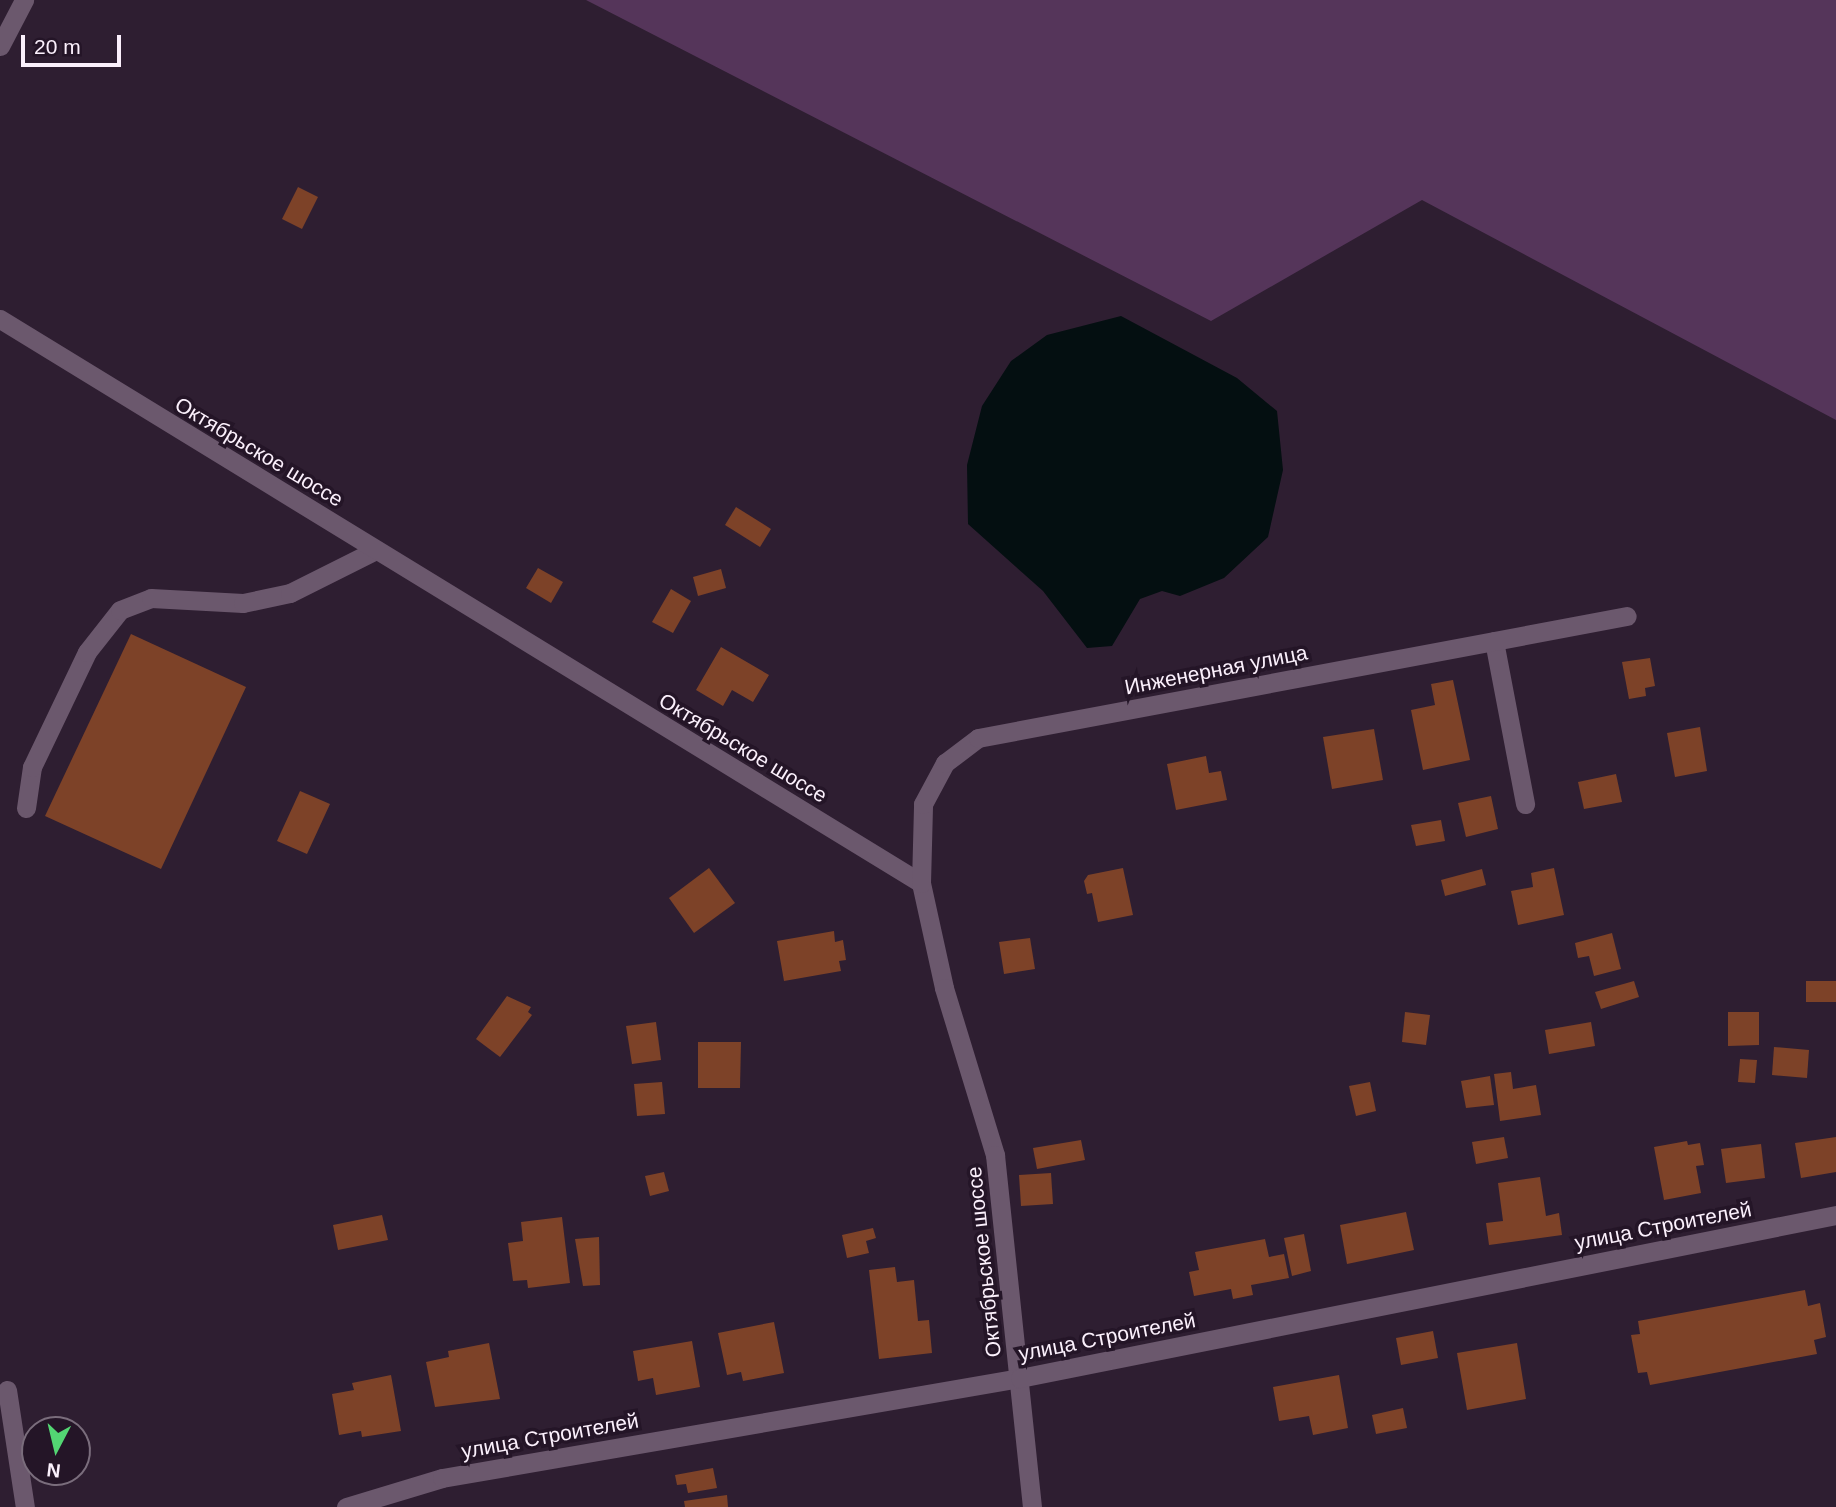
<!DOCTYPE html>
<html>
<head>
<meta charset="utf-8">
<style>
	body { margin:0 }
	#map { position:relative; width:1836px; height:1507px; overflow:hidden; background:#2e1e31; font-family:Helvetica,sans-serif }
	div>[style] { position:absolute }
	.green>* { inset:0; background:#55355a }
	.water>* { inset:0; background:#040f11 }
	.building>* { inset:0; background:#7d4228 }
	.service>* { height:19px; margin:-9.5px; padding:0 9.5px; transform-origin:9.5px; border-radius:9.5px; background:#6b586d }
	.minor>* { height:19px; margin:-9.5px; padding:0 9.5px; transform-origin:9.5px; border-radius:9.5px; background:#6b586d }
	span { translate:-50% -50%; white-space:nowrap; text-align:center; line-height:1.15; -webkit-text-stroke:7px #241527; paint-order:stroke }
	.street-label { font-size:21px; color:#fbf0fc }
	.north { position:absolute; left:21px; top:1416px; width:70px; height:70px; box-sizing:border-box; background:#241527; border:2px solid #7a6d7c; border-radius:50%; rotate:187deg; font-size:19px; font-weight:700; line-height:28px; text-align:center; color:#fbf0fc }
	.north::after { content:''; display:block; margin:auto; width:24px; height:32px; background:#53d673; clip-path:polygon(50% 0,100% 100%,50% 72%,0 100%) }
	.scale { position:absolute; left:21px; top:35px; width:100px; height:32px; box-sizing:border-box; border:4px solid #fbf0fc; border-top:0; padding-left:9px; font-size:21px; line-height:24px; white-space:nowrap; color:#fbf0fc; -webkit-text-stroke:5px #241527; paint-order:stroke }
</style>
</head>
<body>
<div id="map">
	<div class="green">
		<div style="clip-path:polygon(586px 0,1836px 0,1836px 420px,1422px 200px,1211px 321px)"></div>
	</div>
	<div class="water">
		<div style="clip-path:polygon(1121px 316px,1237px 378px,1277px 411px,1283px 470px,1268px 537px,1224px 578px,1180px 596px,1162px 591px,1140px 599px,1112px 646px,1087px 648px,1043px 591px,968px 524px,967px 465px,982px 406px,1011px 361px,1047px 335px)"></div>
	</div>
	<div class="building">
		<div style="clip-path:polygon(298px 187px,318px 197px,302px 229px,282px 219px)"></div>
		<div style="clip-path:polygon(736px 507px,771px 529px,760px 547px,725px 525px)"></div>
		<div style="clip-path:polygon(538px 568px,563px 582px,551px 603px,526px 588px)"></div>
		<div style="clip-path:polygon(721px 569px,726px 588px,698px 596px,693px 577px)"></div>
		<div style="clip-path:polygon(671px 589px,691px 601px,673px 633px,652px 622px)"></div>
		<div style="clip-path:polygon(131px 634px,246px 687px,161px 869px,45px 816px)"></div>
		<div style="clip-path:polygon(721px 647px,769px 675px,753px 702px,732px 690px,723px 706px,696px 690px)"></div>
		<div style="clip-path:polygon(1650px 658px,1655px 686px,1645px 688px,1646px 696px,1629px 699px,1622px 662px)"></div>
		<div style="clip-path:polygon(1453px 680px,1470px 760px,1423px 770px,1411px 710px,1435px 705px,1431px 684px)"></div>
		<div style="clip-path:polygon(1700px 727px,1707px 771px,1675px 777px,1667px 733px)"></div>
		<div style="clip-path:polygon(1374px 729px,1383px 780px,1332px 789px,1323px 737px)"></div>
		<div style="clip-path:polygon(1206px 756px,1209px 773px,1221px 771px,1227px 800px,1176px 810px,1167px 764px)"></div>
		<div style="clip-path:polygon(1616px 774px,1622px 802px,1584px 809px,1578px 782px)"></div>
		<div style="clip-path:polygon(300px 791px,330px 804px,307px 854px,277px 841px)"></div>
		<div style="clip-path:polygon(1491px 796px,1498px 829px,1466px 837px,1458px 803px)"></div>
		<div style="clip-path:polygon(1441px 820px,1445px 841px,1416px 846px,1411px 825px)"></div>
		<div style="clip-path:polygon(709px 868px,735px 903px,694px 933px,669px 898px)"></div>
		<div style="clip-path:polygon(1123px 868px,1133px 915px,1098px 922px,1092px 893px,1087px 894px,1084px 881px,1088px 875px)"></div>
		<div style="clip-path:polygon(1554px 868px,1564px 915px,1518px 925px,1511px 891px,1533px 887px,1531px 873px)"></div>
		<div style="clip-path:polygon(1482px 869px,1486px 885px,1445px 896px,1441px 880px)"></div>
		<div style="clip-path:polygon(834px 931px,835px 942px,843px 940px,846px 960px,839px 961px,841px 971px,784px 981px,777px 941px)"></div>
		<div style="clip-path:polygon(1612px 933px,1621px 969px,1594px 976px,1589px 956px,1578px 958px,1575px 943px)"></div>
		<div style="clip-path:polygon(1030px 938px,1035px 969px,1004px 974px,999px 942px)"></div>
		<div style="clip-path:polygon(1634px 981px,1639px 997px,1601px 1009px,1595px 992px)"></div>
		<div style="clip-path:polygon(1806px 981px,1836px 981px,1836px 1002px,1806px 1002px)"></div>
		<div style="clip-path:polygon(507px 996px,531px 1007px,528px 1012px,532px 1015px,500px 1057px,476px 1039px)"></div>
		<div style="clip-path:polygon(1405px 1012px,1430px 1015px,1426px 1045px,1402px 1042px)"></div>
		<div style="clip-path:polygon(1728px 1012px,1759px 1012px,1759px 1045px,1728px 1046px)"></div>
		<div style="clip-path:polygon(656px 1022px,661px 1060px,632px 1064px,626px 1026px)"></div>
		<div style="clip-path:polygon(1591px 1022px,1595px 1046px,1549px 1054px,1545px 1030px)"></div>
		<div style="clip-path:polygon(698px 1042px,741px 1042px,740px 1088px,698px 1088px)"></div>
		<div style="clip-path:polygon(1774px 1047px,1809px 1050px,1807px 1078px,1772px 1075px)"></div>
		<div style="clip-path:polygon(1740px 1059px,1757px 1060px,1755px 1083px,1738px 1082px)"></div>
		<div style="clip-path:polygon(1511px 1072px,1513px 1089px,1536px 1085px,1541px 1115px,1500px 1121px,1494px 1074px)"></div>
		<div style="clip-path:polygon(1490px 1076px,1494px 1105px,1466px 1108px,1461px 1081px)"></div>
		<div style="clip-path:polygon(662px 1082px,665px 1114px,637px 1116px,634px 1084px)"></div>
		<div style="clip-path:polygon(1370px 1082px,1376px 1111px,1356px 1116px,1349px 1086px)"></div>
		<div style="clip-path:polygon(1504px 1137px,1508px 1158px,1476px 1164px,1472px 1142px)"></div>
		<div style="clip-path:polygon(1836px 1137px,1836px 1172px,1801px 1178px,1795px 1143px)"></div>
		<div style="clip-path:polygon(1081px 1140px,1085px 1160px,1037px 1169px,1033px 1148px)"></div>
		<div style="clip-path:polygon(1687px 1141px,1688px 1145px,1700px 1143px,1704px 1165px,1696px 1166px,1701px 1193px,1664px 1200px,1654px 1147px)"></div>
		<div style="clip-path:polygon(1761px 1144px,1765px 1178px,1726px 1183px,1721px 1149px)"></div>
		<div style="clip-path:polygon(664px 1172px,669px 1191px,650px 1196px,645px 1176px)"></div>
		<div style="clip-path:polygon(1051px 1173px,1053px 1204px,1021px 1206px,1019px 1175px)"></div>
		<div style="clip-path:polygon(1540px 1177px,1546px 1216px,1559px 1213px,1562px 1235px,1489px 1245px,1486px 1223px,1503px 1221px,1498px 1183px)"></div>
		<div style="clip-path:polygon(1406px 1212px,1414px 1250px,1347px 1264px,1340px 1225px)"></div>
		<div style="clip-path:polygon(382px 1215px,388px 1240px,338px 1250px,333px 1225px)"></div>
		<div style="clip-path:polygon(562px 1217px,570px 1283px,528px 1288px,527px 1280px,513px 1281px,508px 1243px,523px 1241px,521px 1222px)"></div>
		<div style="clip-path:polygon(873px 1228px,876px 1238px,866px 1241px,869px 1253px,847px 1258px,842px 1235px)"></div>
		<div style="clip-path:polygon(1304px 1234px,1311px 1271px,1292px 1276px,1284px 1238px)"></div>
		<div style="clip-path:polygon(599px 1237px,600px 1285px,583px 1286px,575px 1239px)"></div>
		<div style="clip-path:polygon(1265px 1239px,1269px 1257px,1284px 1254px,1289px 1278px,1251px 1285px,1253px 1295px,1233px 1299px,1231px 1289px,1194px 1296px,1189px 1272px,1199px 1270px,1195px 1252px)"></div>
		<div style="clip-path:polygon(895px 1267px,897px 1282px,914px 1280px,918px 1321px,929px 1320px,932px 1353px,879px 1359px,869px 1270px)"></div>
		<div style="clip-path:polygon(1805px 1290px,1808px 1306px,1820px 1303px,1826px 1337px,1814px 1340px,1817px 1354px,1650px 1385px,1647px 1372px,1638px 1373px,1631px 1335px,1640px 1334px,1638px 1321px)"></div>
		<div style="clip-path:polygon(774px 1322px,784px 1373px,743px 1381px,741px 1372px,727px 1375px,718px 1333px)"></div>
		<div style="clip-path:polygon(1433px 1331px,1438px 1358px,1401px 1365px,1396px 1338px)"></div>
		<div style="clip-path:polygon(692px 1341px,700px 1387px,656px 1395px,653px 1378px,638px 1381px,633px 1351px)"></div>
		<div style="clip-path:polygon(489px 1343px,500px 1399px,435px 1407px,426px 1362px,449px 1357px,448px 1351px)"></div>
		<div style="clip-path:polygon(1517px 1343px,1526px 1399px,1467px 1410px,1457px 1353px)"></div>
		<div style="clip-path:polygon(391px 1375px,401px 1431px,362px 1437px,361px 1431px,339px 1435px,332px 1394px,354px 1390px,352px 1383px)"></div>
		<div style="clip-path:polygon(1339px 1375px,1348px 1428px,1313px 1435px,1309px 1416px,1279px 1421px,1273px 1387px)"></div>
		<div style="clip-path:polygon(1403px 1408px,1407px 1428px,1376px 1434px,1372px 1415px)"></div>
		<div style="clip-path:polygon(713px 1468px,717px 1488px,688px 1493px,686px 1484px,677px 1485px,675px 1475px)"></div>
		<div style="clip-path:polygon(727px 1495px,728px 1507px,685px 1507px,684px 1501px)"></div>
	</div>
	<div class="service">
		<div style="left:1494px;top:641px;width:166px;rotate:79.2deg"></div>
		<div style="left:26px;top:808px;width:41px;rotate:-81.7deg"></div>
		<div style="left:32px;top:767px;width:127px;rotate:-64.4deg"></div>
		<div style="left:87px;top:652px;width:53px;rotate:-51.8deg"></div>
		<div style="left:120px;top:610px;width:33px;rotate:-21deg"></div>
		<div style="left:151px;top:598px;width:92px;rotate:3.1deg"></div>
		<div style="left:243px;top:603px;width:48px;rotate:-12deg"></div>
		<div style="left:290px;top:593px;width:96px;rotate:-26.6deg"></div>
		<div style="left:7px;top:1390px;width:118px;rotate:81.3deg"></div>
	</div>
	<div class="minor">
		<div style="left:0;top:46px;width:52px;rotate:-62.4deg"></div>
		<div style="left:0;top:319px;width:1080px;rotate:31.48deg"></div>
		<div style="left:921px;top:883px;width:107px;rotate:77.6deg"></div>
		<div style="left:944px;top:988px;width:175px;rotate:73deg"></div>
		<div style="left:995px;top:1155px;width:354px;rotate:84deg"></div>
		<div style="left:921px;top:883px;width:79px;rotate:-88.5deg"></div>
		<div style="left:923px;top:804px;width:47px;rotate:-61.8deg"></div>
		<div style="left:945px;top:763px;width:41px;rotate:-37.1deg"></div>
		<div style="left:978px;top:738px;width:660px;rotate:-10.65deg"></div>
		<div style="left:346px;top:1507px;width:100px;rotate:-16.8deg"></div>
		<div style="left:442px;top:1478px;width:587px;rotate:-9.82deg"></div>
		<div style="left:1020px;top:1378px;width:832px;rotate:-11.3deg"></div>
	</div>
	<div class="street-label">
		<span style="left:259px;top:452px;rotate:31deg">Октябрьское шоссе</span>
		<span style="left:1216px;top:670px;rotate:-11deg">Инженерная улица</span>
		<span style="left:743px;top:748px;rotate:31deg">Октябрьское шоссе</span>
		<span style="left:1663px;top:1226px;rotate:-11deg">улица Строителей</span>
		<span style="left:984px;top:1262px;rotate:-96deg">Октябрьское шоссе</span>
		<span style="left:1107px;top:1337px;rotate:-11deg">улица Строителей</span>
		<span style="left:550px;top:1436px;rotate:-10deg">улица Строителей</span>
	</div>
	<div class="north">N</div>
	<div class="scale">20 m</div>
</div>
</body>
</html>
